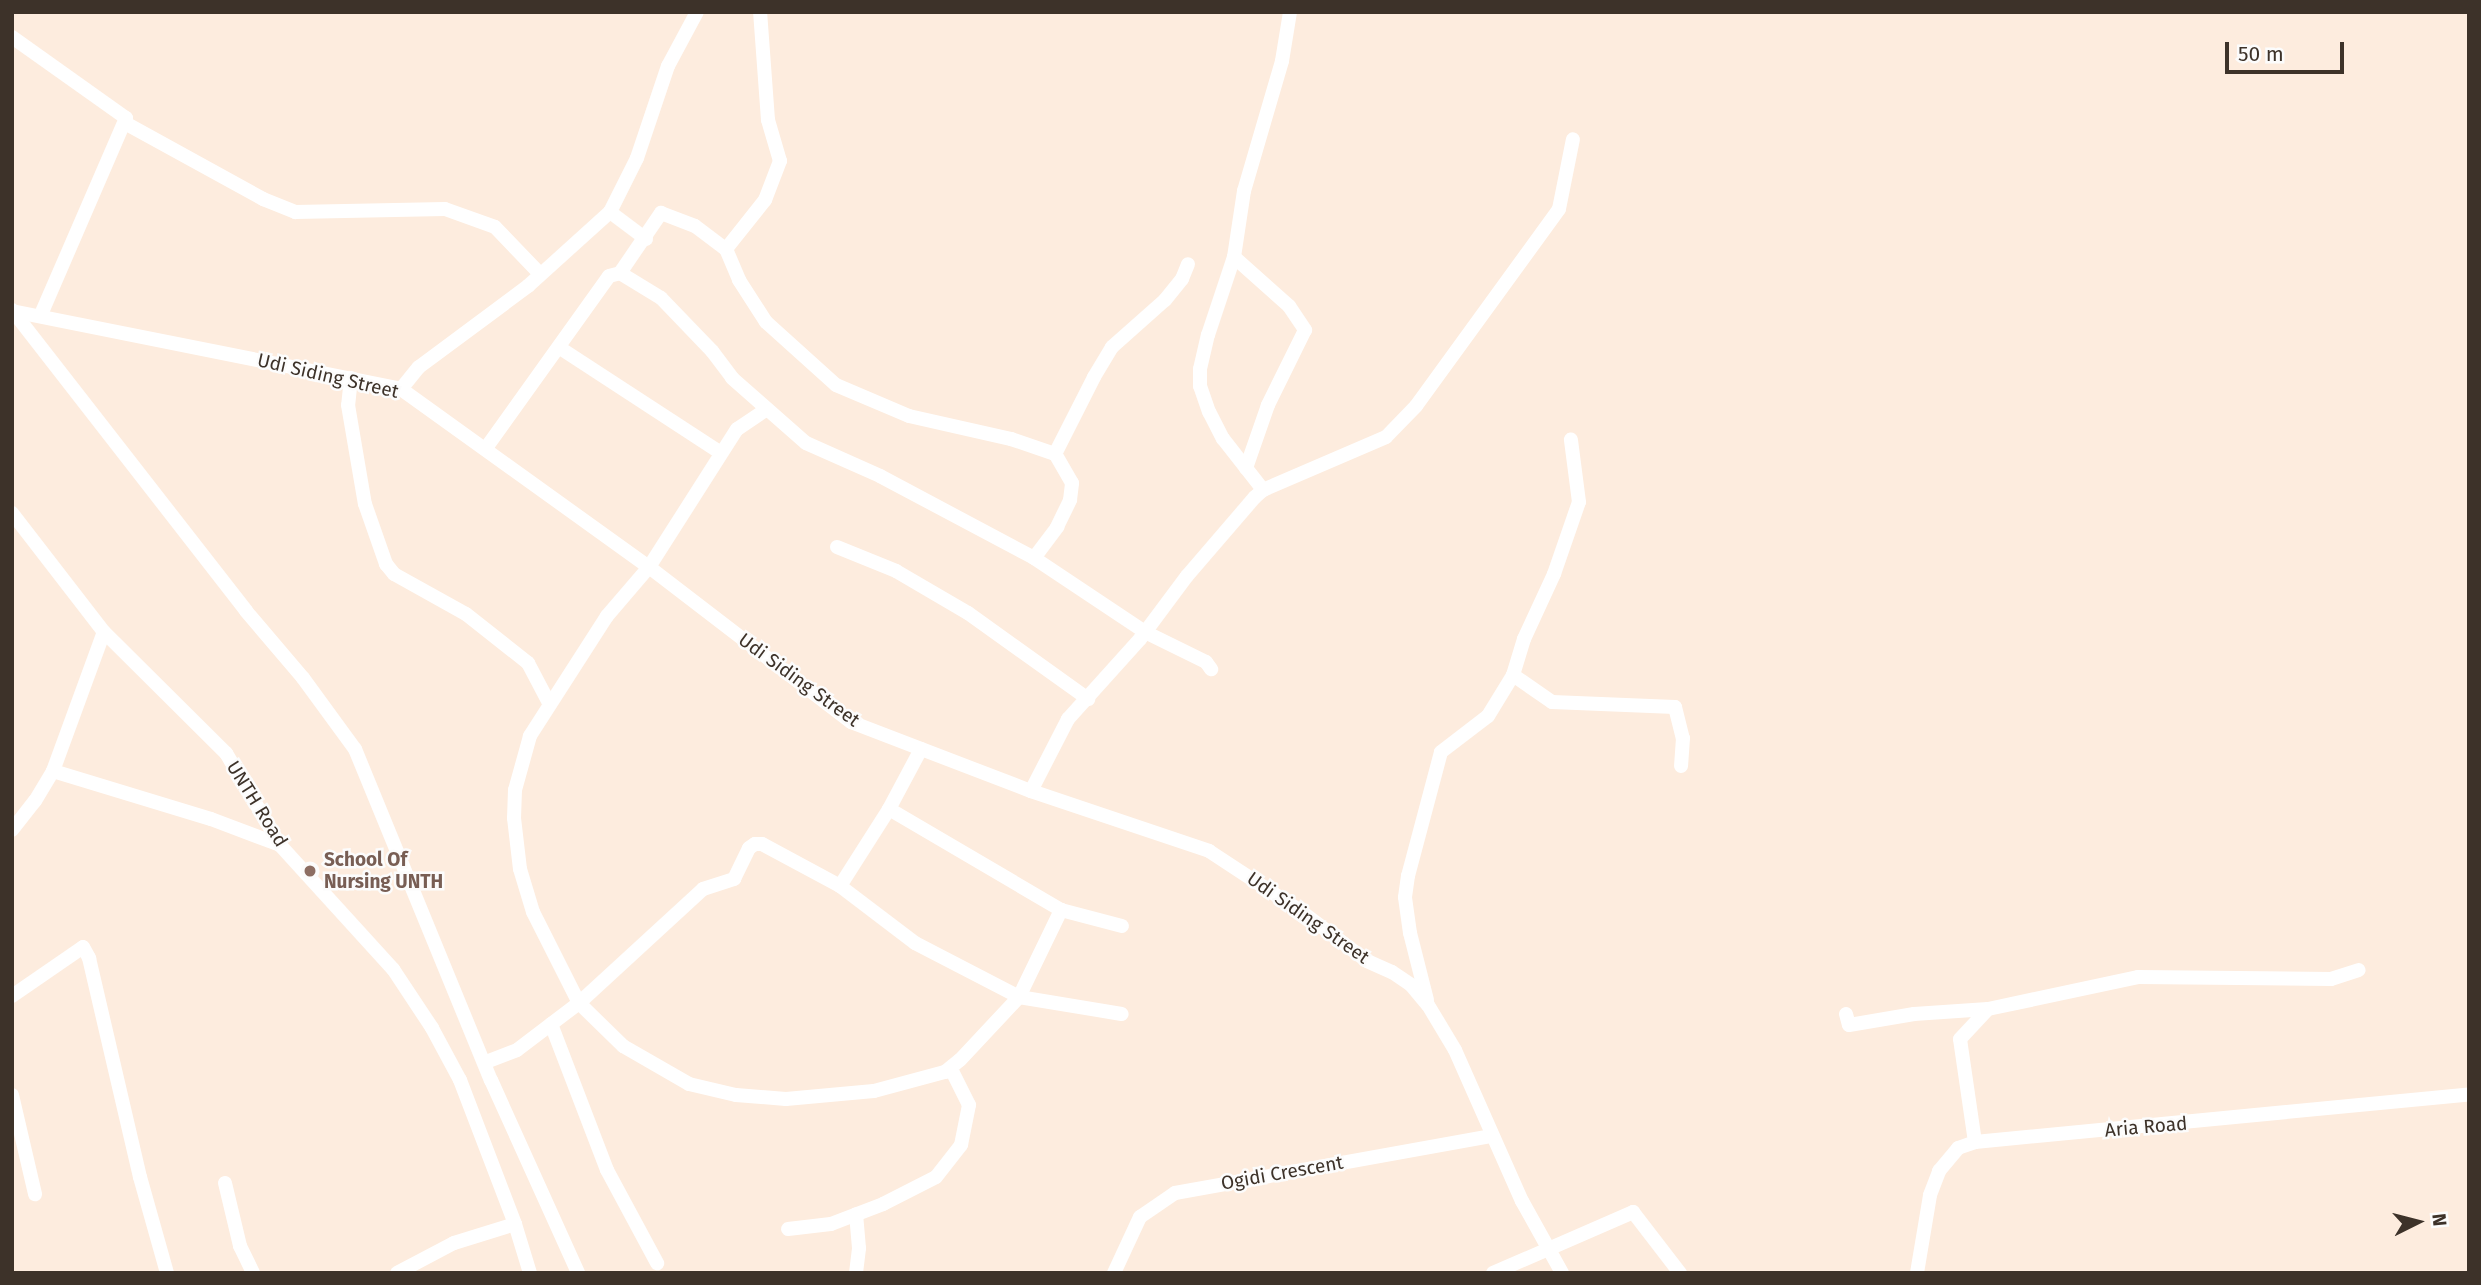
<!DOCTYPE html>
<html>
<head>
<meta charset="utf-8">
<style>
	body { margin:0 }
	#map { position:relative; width:2481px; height:1285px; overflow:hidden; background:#fdecde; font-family:"Fira Sans",sans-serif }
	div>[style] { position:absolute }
	.street>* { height:14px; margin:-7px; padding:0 7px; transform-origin:7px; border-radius:7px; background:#fff }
	.dots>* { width:19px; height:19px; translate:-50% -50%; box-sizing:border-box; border:4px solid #fcfcfc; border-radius:50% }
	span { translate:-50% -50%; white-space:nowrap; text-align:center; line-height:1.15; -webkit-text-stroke:5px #fcfcfc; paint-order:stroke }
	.street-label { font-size:19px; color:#3d3229 }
	.education-label { font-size:19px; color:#785e54; font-weight:700 }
	.left { translate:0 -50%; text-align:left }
	.frame { position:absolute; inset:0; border:14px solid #3d3229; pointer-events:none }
	.north { position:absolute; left:2383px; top:1187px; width:70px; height:70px; -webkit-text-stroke:5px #fcfcfc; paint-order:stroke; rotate:84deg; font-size:19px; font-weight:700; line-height:28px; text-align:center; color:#3d3229 }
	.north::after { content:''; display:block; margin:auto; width:24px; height:32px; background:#3d3229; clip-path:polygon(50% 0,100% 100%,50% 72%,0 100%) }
	.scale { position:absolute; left:2225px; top:42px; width:119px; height:32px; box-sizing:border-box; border:4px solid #3d3229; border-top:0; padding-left:9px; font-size:21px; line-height:24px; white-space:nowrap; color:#3d3229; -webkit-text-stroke:5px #fcfcfc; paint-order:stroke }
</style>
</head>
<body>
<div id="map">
	<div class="street">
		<div style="left:12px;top:37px;width:140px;rotate:35.4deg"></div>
		<div style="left:126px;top:118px;width:214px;rotate:113.4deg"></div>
		<div style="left:125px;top:123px;width:158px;rotate:28.8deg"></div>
		<div style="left:263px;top:199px;width:35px;rotate:22deg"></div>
		<div style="left:295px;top:212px;width:150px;rotate:-1.1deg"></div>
		<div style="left:445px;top:209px;width:53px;rotate:19.8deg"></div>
		<div style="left:495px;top:227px;width:65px;rotate:46.2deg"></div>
		<div style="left:610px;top:212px;width:45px;rotate:36.9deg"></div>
		<div style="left:726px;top:249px;width:63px;rotate:-51.5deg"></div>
		<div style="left:765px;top:200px;width:42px;rotate:-69deg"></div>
		<div style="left:780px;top:161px;width:43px;rotate:-106.3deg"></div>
		<div style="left:768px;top:120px;width:108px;rotate:-94.2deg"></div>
		<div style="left:1234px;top:257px;width:74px;rotate:41.7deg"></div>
		<div style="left:1289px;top:306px;width:29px;rotate:56deg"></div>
		<div style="left:1305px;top:330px;width:84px;rotate:116.3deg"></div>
		<div style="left:1268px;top:405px;width:67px;rotate:109.2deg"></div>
		<div style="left:1246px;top:468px;width:28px;rotate:52deg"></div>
		<div style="left:620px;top:273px;width:48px;rotate:31.4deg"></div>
		<div style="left:661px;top:298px;width:74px;rotate:46.1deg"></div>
		<div style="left:712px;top:351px;width:34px;rotate:53deg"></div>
		<div style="left:732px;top:378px;width:98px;rotate:41.3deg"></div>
		<div style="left:806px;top:443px;width:81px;rotate:24deg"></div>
		<div style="left:880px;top:476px;width:174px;rotate:28deg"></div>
		<div style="left:1034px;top:558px;width:133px;rotate:33.7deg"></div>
		<div style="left:1145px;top:632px;width:68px;rotate:26.2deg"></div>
		<div style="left:1206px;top:662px;width:9px;rotate:54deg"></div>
		<div style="left:12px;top:310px;width:381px;rotate:52.1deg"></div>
		<div style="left:246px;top:611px;width:88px;rotate:49.6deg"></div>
		<div style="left:303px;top:678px;width:88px;rotate:53.8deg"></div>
		<div style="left:355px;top:749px;width:358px;rotate:67.7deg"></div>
		<div style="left:491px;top:1080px;width:212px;rotate:65.7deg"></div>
		<div style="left:12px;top:311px;width:397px;rotate:11.3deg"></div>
		<div style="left:401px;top:389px;width:305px;rotate:35.7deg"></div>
		<div style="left:649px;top:567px;width:255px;rotate:37.5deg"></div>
		<div style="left:851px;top:722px;width:193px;rotate:21deg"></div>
		<div style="left:1031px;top:791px;width:188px;rotate:18.6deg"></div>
		<div style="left:1209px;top:851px;width:111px;rotate:33.3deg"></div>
		<div style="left:1302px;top:912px;width:81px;rotate:37deg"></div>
		<div style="left:1367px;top:961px;width:27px;rotate:24deg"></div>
		<div style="left:1392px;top:972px;width:23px;rotate:34deg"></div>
		<div style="left:1411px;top:985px;width:26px;rotate:50deg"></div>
		<div style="left:1428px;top:1005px;width:52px;rotate:59deg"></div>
		<div style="left:1455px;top:1050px;width:165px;rotate:66.1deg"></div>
		<div style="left:1522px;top:1201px;width:82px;rotate:60.9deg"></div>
		<div style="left:560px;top:348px;width:192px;rotate:33.1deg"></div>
		<div style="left:351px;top:378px;width:27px;rotate:96deg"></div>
		<div style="left:348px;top:405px;width:100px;rotate:80.3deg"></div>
		<div style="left:365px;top:504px;width:64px;rotate:70.7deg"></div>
		<div style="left:386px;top:564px;width:13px;rotate:51deg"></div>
		<div style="left:394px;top:574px;width:82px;rotate:29.1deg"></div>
		<div style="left:466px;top:614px;width:79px;rotate:38.3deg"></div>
		<div style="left:528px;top:663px;width:45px;rotate:62.3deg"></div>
		<div style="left:401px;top:389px;width:28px;rotate:-51deg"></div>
		<div style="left:419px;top:367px;width:136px;rotate:-36.6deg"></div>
		<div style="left:528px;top:286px;width:110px;rotate:-42.1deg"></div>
		<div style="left:610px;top:212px;width:60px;rotate:-63.4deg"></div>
		<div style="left:637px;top:158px;width:97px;rotate:-71.4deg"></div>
		<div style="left:668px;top:66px;width:61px;rotate:-61.8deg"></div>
		<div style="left:767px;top:409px;width:36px;rotate:146deg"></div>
		<div style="left:737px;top:429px;width:164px;rotate:122.5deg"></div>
		<div style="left:649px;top:567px;width:65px;rotate:130.6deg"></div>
		<div style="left:607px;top:616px;width:143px;rotate:122.7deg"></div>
		<div style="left:530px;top:736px;width:56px;rotate:105.5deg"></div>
		<div style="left:515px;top:790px;width:28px;rotate:92deg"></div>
		<div style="left:514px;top:818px;width:51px;rotate:83.3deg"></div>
		<div style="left:520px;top:869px;width:45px;rotate:73.2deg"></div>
		<div style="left:533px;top:912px;width:102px;rotate:63.2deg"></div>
		<div style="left:579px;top:1003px;width:62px;rotate:44.3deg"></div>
		<div style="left:623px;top:1046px;width:76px;rotate:29.9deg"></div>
		<div style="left:689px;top:1084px;width:48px;rotate:13.2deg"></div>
		<div style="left:736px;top:1095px;width:50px;rotate:4.6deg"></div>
		<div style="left:786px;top:1099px;width:88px;rotate:-5.2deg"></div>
		<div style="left:874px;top:1091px;width:73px;rotate:-15deg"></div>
		<div style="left:945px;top:1072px;width:19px;rotate:-39deg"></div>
		<div style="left:960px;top:1060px;width:86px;rotate:-46.9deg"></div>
		<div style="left:1019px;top:997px;width:97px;rotate:-64.2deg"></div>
		<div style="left:486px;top:448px;width:211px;rotate:-54.4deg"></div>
		<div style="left:609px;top:276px;width:11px;rotate:-15deg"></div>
		<div style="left:620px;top:273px;width:73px;rotate:-55.7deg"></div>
		<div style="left:661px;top:213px;width:36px;rotate:21deg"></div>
		<div style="left:695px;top:226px;width:39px;rotate:37deg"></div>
		<div style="left:726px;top:249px;width:34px;rotate:67deg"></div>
		<div style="left:739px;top:280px;width:50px;rotate:57.3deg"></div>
		<div style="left:766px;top:322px;width:94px;rotate:42deg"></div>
		<div style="left:836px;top:385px;width:79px;rotate:23deg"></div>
		<div style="left:909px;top:416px;width:105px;rotate:12.7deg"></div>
		<div style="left:1011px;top:439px;width:46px;rotate:18.8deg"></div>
		<div style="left:1246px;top:468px;width:37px;rotate:-128deg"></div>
		<div style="left:1223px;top:439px;width:30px;rotate:-117deg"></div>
		<div style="left:1209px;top:412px;width:28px;rotate:-109deg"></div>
		<div style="left:1200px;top:386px;width:17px;rotate:-90deg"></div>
		<div style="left:1200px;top:369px;width:35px;rotate:-77deg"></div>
		<div style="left:1208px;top:335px;width:82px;rotate:-71.6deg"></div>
		<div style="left:1234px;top:257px;width:67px;rotate:-81.4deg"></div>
		<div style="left:1244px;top:191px;width:135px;rotate:-73.7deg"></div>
		<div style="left:1282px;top:61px;width:50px;rotate:-80.7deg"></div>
		<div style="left:12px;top:513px;width:150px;rotate:52.3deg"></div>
		<div style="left:104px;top:632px;width:172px;rotate:44.8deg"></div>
		<div style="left:226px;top:753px;width:107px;rotate:59.6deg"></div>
		<div style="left:280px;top:845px;width:168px;rotate:47.7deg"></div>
		<div style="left:393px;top:969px;width:71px;rotate:56.5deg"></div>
		<div style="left:432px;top:1028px;width:59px;rotate:61.7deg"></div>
		<div style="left:460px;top:1080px;width:154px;rotate:69.1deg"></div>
		<div style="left:515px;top:1224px;width:51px;rotate:73deg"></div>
		<div style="left:837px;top:547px;width:64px;rotate:22.1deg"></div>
		<div style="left:896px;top:571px;width:83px;rotate:30.3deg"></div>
		<div style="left:968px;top:613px;width:148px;rotate:35.6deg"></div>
		<div style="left:1034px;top:558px;width:39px;rotate:-53deg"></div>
		<div style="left:1057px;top:527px;width:30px;rotate:-64deg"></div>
		<div style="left:1070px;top:500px;width:17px;rotate:-83deg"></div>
		<div style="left:1072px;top:483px;width:34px;rotate:-120deg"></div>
		<div style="left:1055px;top:454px;width:86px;rotate:-63.1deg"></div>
		<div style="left:1094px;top:377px;width:35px;rotate:-59deg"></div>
		<div style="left:1112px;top:347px;width:71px;rotate:-41.6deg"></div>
		<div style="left:1165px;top:300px;width:27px;rotate:-51deg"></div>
		<div style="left:1182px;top:279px;width:16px;rotate:-68deg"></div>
		<div style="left:1513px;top:675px;width:47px;rotate:34.7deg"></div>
		<div style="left:1552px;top:702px;width:123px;rotate:2.3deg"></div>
		<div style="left:1675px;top:707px;width:32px;rotate:76deg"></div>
		<div style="left:1683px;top:738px;width:28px;rotate:94deg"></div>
		<div style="left:53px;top:771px;width:165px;rotate:16.9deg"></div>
		<div style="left:211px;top:819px;width:74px;rotate:20.6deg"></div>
		<div style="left:1031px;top:791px;width:81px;rotate:-62.8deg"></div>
		<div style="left:1068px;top:719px;width:108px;rotate:-48deg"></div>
		<div style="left:1140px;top:639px;width:79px;rotate:-53.3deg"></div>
		<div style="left:1187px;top:576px;width:104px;rotate:-49.3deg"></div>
		<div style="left:1255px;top:497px;width:11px;rotate:-41deg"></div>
		<div style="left:1263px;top:490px;width:134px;rotate:-23.3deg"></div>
		<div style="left:1386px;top:437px;width:43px;rotate:-45.9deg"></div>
		<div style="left:1416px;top:406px;width:243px;rotate:-54deg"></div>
		<div style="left:1559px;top:209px;width:71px;rotate:-78.7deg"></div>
		<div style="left:889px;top:809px;width:199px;rotate:30.4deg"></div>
		<div style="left:1061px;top:910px;width:63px;rotate:14.7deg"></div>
		<div style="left:12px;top:830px;width:37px;rotate:-52deg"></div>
		<div style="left:35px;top:801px;width:35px;rotate:-59deg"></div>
		<div style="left:53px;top:771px;width:148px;rotate:-69.9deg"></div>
		<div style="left:840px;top:886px;width:91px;rotate:-57.5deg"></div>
		<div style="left:889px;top:809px;width:68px;rotate:-61.9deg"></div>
		<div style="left:12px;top:996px;width:86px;rotate:-34.6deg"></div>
		<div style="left:83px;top:947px;width:13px;rotate:61deg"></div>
		<div style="left:89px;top:958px;width:225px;rotate:76.9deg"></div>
		<div style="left:140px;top:1177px;width:100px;rotate:74.3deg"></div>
		<div style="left:1427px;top:1000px;width:69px;rotate:-104.2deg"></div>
		<div style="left:1410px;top:933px;width:36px;rotate:-98deg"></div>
		<div style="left:1405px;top:897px;width:21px;rotate:-82deg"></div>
		<div style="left:1408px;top:876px;width:128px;rotate:-75.1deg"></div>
		<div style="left:1441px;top:752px;width:59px;rotate:-37.5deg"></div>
		<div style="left:1488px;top:716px;width:48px;rotate:-58.6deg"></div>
		<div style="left:1513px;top:675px;width:38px;rotate:-73deg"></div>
		<div style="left:1524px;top:639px;width:72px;rotate:-65.2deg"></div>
		<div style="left:1554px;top:574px;width:76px;rotate:-70.9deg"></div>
		<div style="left:1579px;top:502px;width:63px;rotate:-97.4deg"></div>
		<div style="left:1846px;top:1014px;width:11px;rotate:75deg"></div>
		<div style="left:1849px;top:1025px;width:66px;rotate:-9.6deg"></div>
		<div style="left:1914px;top:1014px;width:74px;rotate:-3.9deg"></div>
		<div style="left:551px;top:1024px;width:156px;rotate:69deg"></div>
		<div style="left:607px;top:1170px;width:106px;rotate:61.7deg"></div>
		<div style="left:486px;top:1062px;width:33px;rotate:-21deg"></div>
		<div style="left:517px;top:1050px;width:78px;rotate:-37.2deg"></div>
		<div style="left:579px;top:1003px;width:168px;rotate:-42.6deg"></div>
		<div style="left:703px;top:889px;width:33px;rotate:-18deg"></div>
		<div style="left:734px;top:879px;width:34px;rotate:-64deg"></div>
		<div style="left:749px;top:848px;width:7px;rotate:-34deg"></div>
		<div style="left:755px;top:844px;width:7px"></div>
		<div style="left:762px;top:844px;width:89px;rotate:28.3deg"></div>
		<div style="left:840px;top:886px;width:94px;rotate:37.2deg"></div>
		<div style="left:915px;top:943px;width:117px;rotate:27.4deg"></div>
		<div style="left:1019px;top:997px;width:104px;rotate:9.4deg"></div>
		<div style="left:12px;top:1095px;width:102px;rotate:76.9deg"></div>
		<div style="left:1975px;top:1142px;width:104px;rotate:-98.3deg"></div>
		<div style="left:1960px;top:1039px;width:41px;rotate:-47deg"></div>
		<div style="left:1988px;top:1009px;width:153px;rotate:-12deg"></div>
		<div style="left:2138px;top:977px;width:193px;rotate:0.6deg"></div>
		<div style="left:2331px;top:979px;width:29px;rotate:-18deg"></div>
		<div style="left:225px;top:1183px;width:65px;rotate:76.6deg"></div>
		<div style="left:240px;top:1246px;width:30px;rotate:64deg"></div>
		<div style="left:788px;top:1229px;width:43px;rotate:-6.6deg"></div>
		<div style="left:831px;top:1224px;width:56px;rotate:-21deg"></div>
		<div style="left:883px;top:1204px;width:59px;rotate:-27deg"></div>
		<div style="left:936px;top:1177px;width:41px;rotate:-52deg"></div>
		<div style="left:961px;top:1145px;width:41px;rotate:-78.7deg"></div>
		<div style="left:969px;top:1105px;width:40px;rotate:-116.6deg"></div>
		<div style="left:397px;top:1273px;width:64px;rotate:-27.8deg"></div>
		<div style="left:454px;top:1243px;width:64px;rotate:-17.3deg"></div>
		<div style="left:856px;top:1273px;width:25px;rotate:-83deg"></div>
		<div style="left:859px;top:1248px;width:34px;rotate:-95deg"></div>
		<div style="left:1114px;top:1273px;width:62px;rotate:-65.1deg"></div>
		<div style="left:1140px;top:1217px;width:42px;rotate:-34.4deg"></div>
		<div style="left:1175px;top:1193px;width:322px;rotate:-10.2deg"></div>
		<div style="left:1493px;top:1273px;width:153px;rotate:-23.5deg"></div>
		<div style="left:1633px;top:1212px;width:77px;rotate:52.4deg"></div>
		<div style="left:1917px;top:1273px;width:79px;rotate:-80.5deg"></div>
		<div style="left:1930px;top:1195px;width:26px;rotate:-69deg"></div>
		<div style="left:1939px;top:1171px;width:30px;rotate:-50deg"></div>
		<div style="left:1958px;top:1148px;width:18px;rotate:-19deg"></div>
		<div style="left:1975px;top:1142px;width:496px;rotate:-5.5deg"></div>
	</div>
	<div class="dots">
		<div style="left:310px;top:871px;background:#8d6e63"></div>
	</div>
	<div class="street-label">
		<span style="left:328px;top:376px;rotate:13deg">Udi Siding Street</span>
		<span style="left:799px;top:680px;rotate:36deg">Udi Siding Street</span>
		<span style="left:257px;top:804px;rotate:58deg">UNTH Road</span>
		<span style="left:1308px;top:918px;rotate:35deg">Udi Siding Street</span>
		<span style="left:2146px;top:1127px;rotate:-5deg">Aria Road</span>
		<span style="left:1282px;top:1173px;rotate:-10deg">Ogidi Crescent</span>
	</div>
	<div class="education-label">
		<span class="left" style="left:324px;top:871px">School Of<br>Nursing UNTH</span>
	</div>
	<div class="frame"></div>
	<div class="north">N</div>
	<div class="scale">50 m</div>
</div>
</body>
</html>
